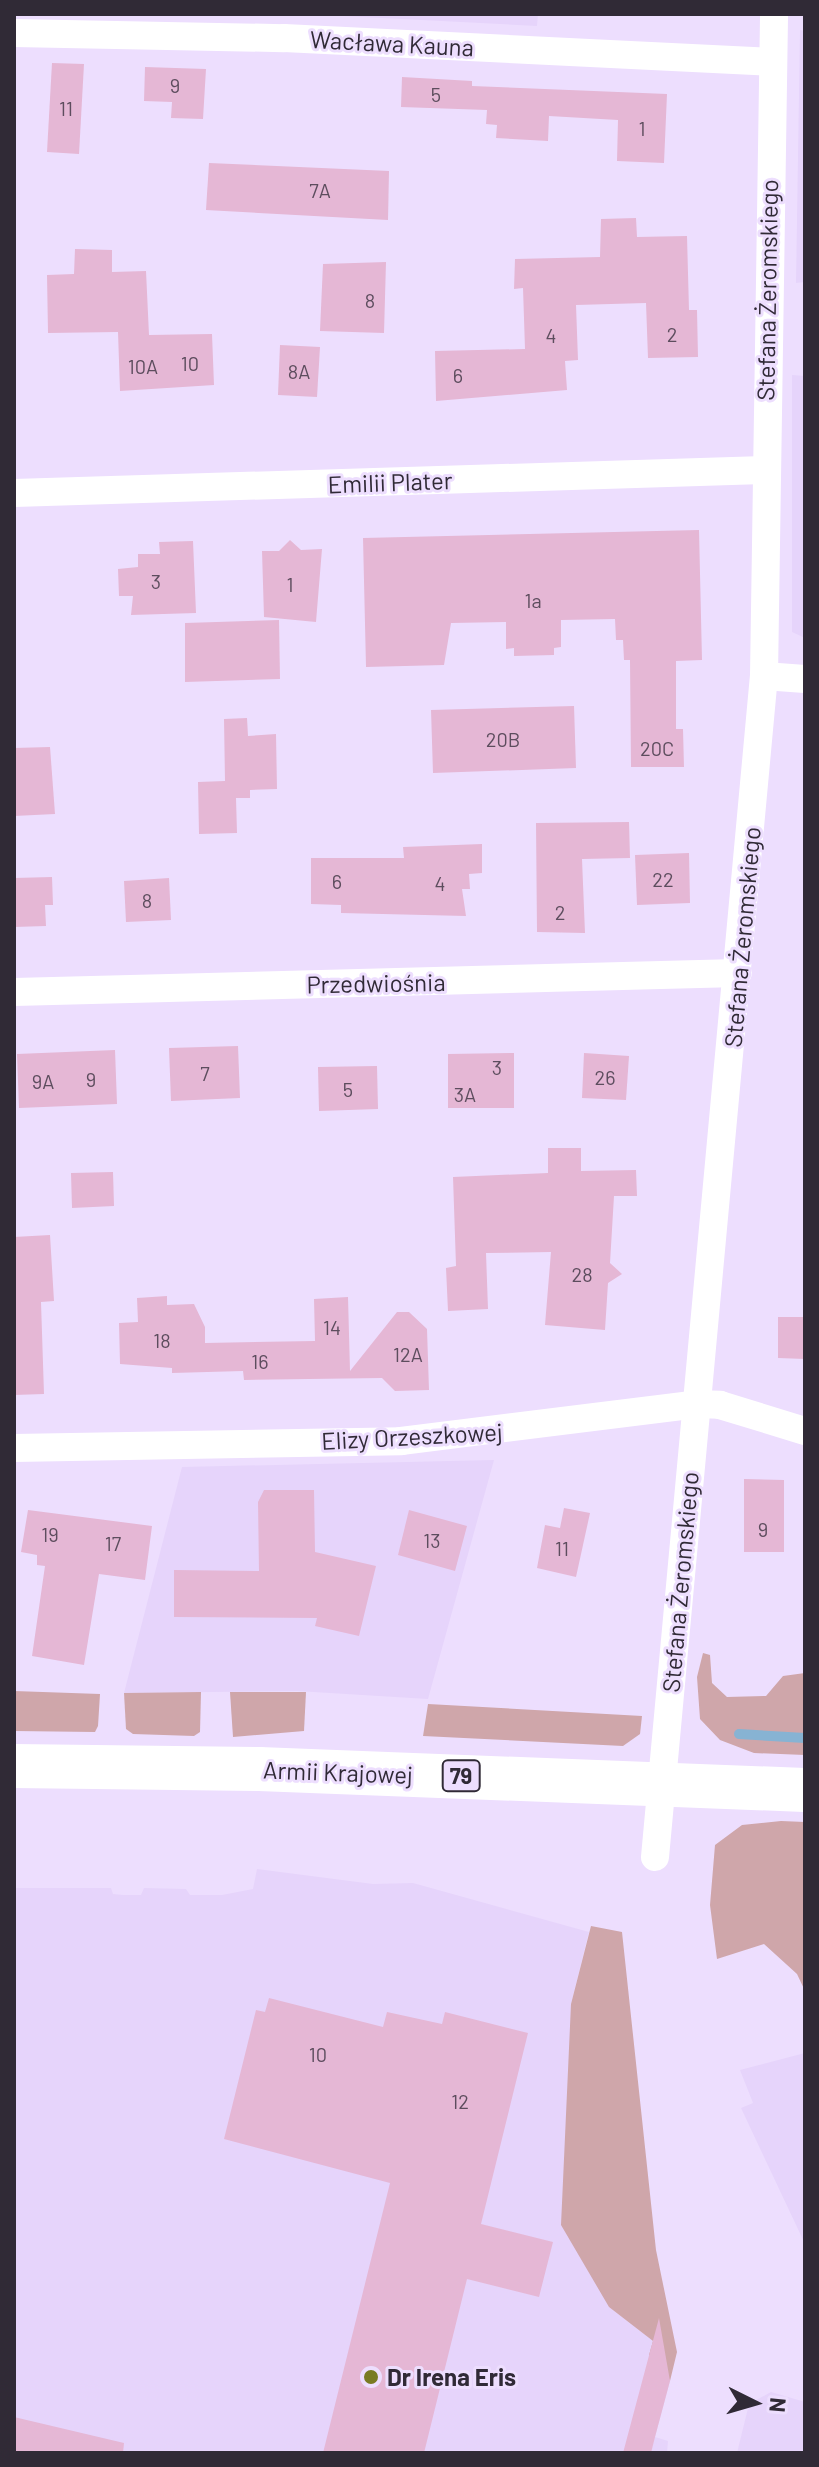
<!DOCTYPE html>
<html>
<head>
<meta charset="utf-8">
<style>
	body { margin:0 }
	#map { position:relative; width:819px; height:2467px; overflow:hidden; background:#eddefe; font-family:Barlow,sans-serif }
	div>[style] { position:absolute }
	.built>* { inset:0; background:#e6d4fb }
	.green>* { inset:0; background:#cfa6aa }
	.stream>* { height:10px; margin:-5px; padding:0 5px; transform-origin:5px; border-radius:5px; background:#87b3d3 }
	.building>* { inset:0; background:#e5b7d5 }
	.minor>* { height:28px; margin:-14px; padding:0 14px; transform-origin:14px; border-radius:14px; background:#fff }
	.primary>* { height:44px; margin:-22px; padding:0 22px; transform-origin:22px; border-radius:22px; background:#fff }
	.dots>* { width:22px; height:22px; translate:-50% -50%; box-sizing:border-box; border:4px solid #eddefe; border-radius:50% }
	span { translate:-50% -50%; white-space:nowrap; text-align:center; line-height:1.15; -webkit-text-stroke:6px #eddefe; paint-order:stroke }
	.number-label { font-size:20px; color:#5d4d5e }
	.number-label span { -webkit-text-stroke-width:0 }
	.shield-label span { padding:2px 6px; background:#eddefe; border:2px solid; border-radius:6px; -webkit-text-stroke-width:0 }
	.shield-label { font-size:22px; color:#302a36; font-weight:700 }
	.street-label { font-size:24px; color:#302a36 }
	.poi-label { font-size:24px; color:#302a36; font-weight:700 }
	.left { translate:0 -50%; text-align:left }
	.frame { position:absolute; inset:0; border:16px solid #302a36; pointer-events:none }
	.north { position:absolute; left:715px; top:2363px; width:80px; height:80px; -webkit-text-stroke:6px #eddefe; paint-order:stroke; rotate:95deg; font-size:22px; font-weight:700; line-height:32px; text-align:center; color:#302a36 }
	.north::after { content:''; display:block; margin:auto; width:28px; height:36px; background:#302a36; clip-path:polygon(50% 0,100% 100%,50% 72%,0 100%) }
</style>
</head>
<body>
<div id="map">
	<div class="built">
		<div style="clip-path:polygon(304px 14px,538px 14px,537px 26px)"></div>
		<div style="clip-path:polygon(800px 30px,805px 31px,805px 282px,796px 283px)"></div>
		<div style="clip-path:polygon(792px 375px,805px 376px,805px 638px,792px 632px)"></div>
		<div style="clip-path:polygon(494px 1460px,428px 1699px,297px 1691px,124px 1693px,182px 1467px)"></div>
		<div style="clip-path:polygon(257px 1869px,373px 1884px,413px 1883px,589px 1932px,571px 2004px,609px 2307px,653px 2341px,670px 2381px,655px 2437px,668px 2441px,667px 2453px,14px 2453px,14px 1888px,111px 1888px,113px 1894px,123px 1895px,141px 1895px,144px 1888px,186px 1889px,190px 1895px,222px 1895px,253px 1889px)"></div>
		<div style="clip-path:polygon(805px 2053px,805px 2244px,741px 2108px,753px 2103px,740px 2070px)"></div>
		<div style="clip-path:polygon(771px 2392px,805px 2402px,805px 2453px,737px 2453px,749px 2404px)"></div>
	</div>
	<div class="green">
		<div style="clip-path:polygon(703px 1653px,710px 1655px,712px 1683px,727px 1697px,766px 1696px,783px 1676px,805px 1673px,805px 1755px,754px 1753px,720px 1740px,700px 1719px,697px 1677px)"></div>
		<div style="clip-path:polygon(14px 1691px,100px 1694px,98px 1726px,95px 1732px,14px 1731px)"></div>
		<div style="clip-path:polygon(201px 1692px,200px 1732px,194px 1736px,133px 1734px,126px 1729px,124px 1693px)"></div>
		<div style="clip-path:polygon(230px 1692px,306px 1692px,304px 1731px,233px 1737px)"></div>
		<div style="clip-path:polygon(428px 1704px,642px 1716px,640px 1734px,623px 1746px,423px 1736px)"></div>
		<div style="clip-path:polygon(781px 1821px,805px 1822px,805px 1991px,797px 1974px,764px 1944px,717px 1959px,710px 1905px,715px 1845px,742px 1825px)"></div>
		<div style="clip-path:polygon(591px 1926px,622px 1932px,656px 2250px,677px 2352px,670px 2381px,658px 2358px,649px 2355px,653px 2341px,609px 2307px,561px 2225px,571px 2004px)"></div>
	</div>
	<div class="stream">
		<div style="left:739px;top:1734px;width:66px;rotate:3.5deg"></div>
	</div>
	<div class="building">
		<div style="clip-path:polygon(52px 63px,84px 64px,79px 154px,47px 152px)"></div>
		<div style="clip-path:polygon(145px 67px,206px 69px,203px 119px,171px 118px,172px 102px,144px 101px)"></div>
		<div style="clip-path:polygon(402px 77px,472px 81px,472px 86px,667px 94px,664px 163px,617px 161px,618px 120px,549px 116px,548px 141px,496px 138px,497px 125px,486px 124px,487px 110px,401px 107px)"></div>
		<div style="clip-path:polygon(209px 163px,389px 171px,388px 220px,206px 210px)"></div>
		<div style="clip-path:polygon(636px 218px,637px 237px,687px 236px,689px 310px,697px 310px,698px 357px,648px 358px,646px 303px,576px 305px,578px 360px,565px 361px,567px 390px,436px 401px,435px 351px,525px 349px,523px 288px,514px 289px,515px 259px,600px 257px,601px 219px)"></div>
		<div style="clip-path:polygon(75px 249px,112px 250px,112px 272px,146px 271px,149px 335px,212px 334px,214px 385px,120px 391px,118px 332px,48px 333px,47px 275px,74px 274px)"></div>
		<div style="clip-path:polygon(386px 262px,384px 333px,320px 331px,323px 264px)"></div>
		<div style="clip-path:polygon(280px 345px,320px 347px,317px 397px,278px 395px)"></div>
		<div style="clip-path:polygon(699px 530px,702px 660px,676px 661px,676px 729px,683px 729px,684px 767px,631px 767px,630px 660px,624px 660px,623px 640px,616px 640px,615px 619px,561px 620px,561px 647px,554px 648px,554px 655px,514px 656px,514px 648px,506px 649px,506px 622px,451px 623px,444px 665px,366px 667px,363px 538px)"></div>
		<div style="clip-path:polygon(290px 540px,301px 550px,322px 549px,316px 622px,264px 617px,262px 551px,279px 551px)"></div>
		<div style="clip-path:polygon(193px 541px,196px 613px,131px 615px,133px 596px,119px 596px,118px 569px,138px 567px,138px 554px,160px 554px,159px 542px)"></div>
		<div style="clip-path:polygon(279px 620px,280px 679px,185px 682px,185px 623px)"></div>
		<div style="clip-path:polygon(574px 706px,576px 768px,433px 773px,431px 710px)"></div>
		<div style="clip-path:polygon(247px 718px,248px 736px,276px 734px,277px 789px,250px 790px,250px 798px,236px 798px,237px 833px,199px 834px,198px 782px,225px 781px,224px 719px)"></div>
		<div style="clip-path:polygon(50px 747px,55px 814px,14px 816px,14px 748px)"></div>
		<div style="clip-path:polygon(629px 822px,630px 858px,582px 859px,585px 933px,537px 932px,536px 823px)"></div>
		<div style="clip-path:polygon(482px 844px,482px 873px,469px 874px,470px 889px,462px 889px,466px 916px,341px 913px,341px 905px,311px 904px,311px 858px,404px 858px,403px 847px)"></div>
		<div style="clip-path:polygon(689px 853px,690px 903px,637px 905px,635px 855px)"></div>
		<div style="clip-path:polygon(52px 877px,53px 905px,45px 905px,46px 926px,14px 927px,14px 878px)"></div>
		<div style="clip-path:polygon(169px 878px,171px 920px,126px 922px,124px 881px)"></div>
		<div style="clip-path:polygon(238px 1046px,240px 1098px,171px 1101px,169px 1048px)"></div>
		<div style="clip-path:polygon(115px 1050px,117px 1104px,19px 1108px,17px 1054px)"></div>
		<div style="clip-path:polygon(514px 1053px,514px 1108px,448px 1108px,448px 1054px)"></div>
		<div style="clip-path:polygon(584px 1053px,629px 1056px,626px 1100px,582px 1098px)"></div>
		<div style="clip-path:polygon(377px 1066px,378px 1109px,319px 1111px,318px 1067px)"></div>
		<div style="clip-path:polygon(548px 1148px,581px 1148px,581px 1171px,636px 1170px,637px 1196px,614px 1196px,610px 1263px,622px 1274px,608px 1283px,605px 1330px,545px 1325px,551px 1252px,486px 1253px,488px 1309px,448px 1311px,446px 1268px,456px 1266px,453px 1177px,548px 1173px)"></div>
		<div style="clip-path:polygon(113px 1172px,114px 1206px,72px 1208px,71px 1173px)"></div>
		<div style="clip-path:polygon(50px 1235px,54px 1301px,41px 1302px,44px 1394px,14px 1395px,14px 1237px)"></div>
		<div style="clip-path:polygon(167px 1296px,167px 1305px,194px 1304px,205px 1327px,205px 1343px,315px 1341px,314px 1299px,348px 1297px,350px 1371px,397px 1312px,409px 1312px,427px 1329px,429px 1390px,395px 1391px,382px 1378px,244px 1380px,243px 1371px,172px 1373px,172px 1368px,120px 1364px,119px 1323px,138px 1322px,137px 1298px)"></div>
		<div style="clip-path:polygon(778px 1317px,805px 1317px,805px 1359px,778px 1358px)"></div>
		<div style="clip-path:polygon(744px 1479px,784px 1480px,784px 1552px,744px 1552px)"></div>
		<div style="clip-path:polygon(264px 1490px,314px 1490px,315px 1552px,376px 1566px,359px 1636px,315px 1626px,317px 1618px,174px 1617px,174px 1570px,259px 1571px,258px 1502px)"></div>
		<div style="clip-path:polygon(564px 1508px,590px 1513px,576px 1577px,537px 1568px,545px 1525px,560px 1528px)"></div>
		<div style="clip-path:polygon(28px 1510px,152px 1526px,145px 1580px,99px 1574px,84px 1665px,32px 1656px,45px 1566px,37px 1565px,37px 1555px,21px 1552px)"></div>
		<div style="clip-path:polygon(409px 1510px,467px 1526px,455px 1571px,398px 1555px)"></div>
		<div style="clip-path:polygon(269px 1998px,383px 2027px,387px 2012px,442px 2024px,445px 2012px,528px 2033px,481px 2224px,553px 2242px,539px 2297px,467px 2279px,424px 2453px,323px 2453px,390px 2183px,224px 2139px,256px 2010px,265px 2012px)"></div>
		<div style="clip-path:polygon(659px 2318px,670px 2381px,655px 2437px,651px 2453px,623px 2453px)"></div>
		<div style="clip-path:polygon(14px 2417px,124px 2443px,123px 2453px,14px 2453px)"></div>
	</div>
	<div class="minor">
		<div style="left:14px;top:33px;width:270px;rotate:1.1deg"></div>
		<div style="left:284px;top:38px;width:487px;rotate:2.8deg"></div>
		<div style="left:14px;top:493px;width:751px;rotate:-1.75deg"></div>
		<div style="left:764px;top:676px;width:41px;rotate:4.2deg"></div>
		<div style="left:14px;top:992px;width:724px;rotate:-1.5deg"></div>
		<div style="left:14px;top:1448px;width:387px;rotate:-1deg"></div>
		<div style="left:401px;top:1441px;width:297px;rotate:-7.1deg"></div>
		<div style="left:696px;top:1404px;width:24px;rotate:2deg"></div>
		<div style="left:720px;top:1405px;width:89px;rotate:17deg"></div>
		<div style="left:655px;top:1857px;width:1186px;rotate:-84.73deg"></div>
		<div style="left:764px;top:676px;width:662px;rotate:-89.13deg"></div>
	</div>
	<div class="primary">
		<div style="left:14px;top:1766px;width:245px;rotate:0.7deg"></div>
		<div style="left:259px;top:1769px;width:546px;rotate:2.2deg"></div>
	</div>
	<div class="dots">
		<div style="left:371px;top:2377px;background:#797b23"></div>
	</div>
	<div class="number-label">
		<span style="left:175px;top:85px">9</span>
		<span style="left:436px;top:94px">5</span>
		<span style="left:66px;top:108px">11</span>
		<span style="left:642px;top:128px">1</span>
		<span style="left:320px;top:190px">7A</span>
		<span style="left:370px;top:300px">8</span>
		<span style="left:672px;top:334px">2</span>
		<span style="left:551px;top:335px">4</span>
		<span style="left:190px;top:363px">10</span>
		<span style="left:143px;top:366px">10A</span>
		<span style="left:299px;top:371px">8A</span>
		<span style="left:458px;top:375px">6</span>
		<span style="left:156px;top:581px">3</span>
		<span style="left:290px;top:584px">1</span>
		<span style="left:533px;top:600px">1a</span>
		<span style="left:503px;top:739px">20B</span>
		<span style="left:657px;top:748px">20C</span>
		<span style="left:663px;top:879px">22</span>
		<span style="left:337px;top:881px">6</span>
		<span style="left:440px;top:883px">4</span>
		<span style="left:147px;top:900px">8</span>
		<span style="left:560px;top:912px">2</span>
		<span style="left:497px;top:1067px">3</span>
		<span style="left:205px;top:1073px">7</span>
		<span style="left:605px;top:1077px">26</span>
		<span style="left:91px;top:1079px">9</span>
		<span style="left:43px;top:1081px">9A</span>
		<span style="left:348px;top:1089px">5</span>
		<span style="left:465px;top:1094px">3A</span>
		<span style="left:582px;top:1274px">28</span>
		<span style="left:332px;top:1327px">14</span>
		<span style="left:162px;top:1340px">18</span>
		<span style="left:408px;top:1354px">12A</span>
		<span style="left:260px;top:1361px">16</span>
		<span style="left:763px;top:1529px">9</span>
		<span style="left:50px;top:1534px">19</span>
		<span style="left:432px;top:1540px">13</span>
		<span style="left:113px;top:1543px">17</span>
		<span style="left:562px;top:1548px">11</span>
		<span style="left:318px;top:2054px">10</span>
		<span style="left:460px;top:2101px">12</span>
	</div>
	<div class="shield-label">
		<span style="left:461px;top:1776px">79</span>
	</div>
	<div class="street-label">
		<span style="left:392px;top:43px;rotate:3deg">Wacława Kauna</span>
		<span style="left:767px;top:290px;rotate:-89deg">Stefana Żeromskiego</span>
		<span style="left:390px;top:482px;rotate:-2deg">Emilii Plater</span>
		<span style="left:742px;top:937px;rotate:-85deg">Stefana Żeromskiego</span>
		<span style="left:376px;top:983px;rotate:-1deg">Przedwiośnia</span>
		<span style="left:412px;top:1436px;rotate:-3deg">Elizy Orzeszkowej</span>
		<span style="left:680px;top:1582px;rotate:-85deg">Stefana Żeromskiego</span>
		<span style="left:338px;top:1772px;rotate:2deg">Armii Krajowej</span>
	</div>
	<div class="poi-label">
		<span class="left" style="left:387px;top:2377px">Dr Irena Eris</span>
	</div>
	<div class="frame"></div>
	<div class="north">N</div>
</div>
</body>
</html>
